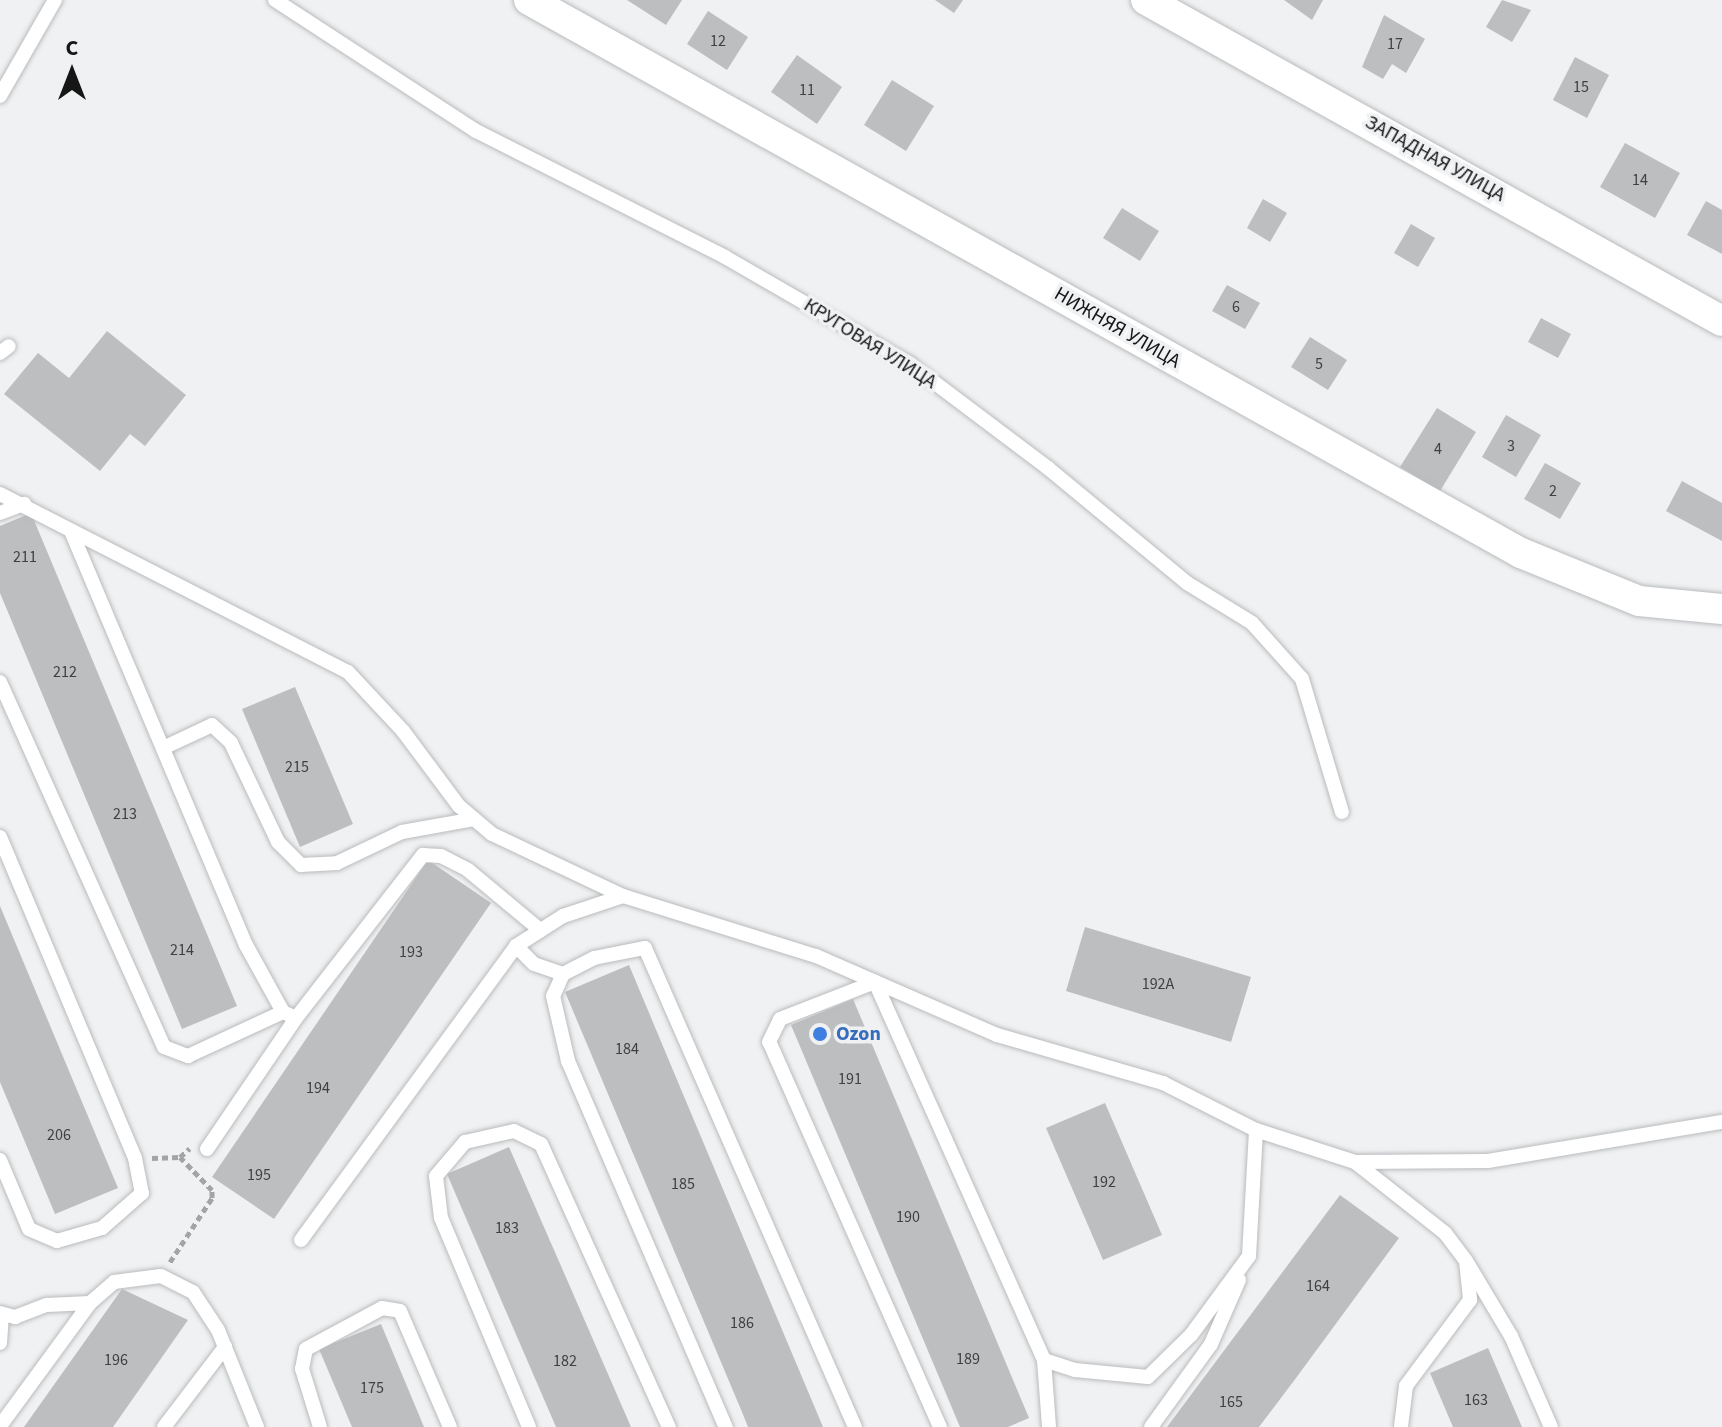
<!DOCTYPE html>
<html>
<head>
<meta charset="utf-8">
<style>
	body { margin:0 }
	#map { position:relative; width:1722px; height:1427px; overflow:hidden; background:#eff1f2; font-family:"Source Sans 3",sans-serif }
	div>[style] { position:absolute }
	.building>* { inset:0; background:#bcbebf }
	.path>* { height:5px; margin-top:-2.5px; transform-origin:0; background:repeating-linear-gradient(90deg,#a3a4a5 0 6px,transparent 0 10px) }
	.roads { filter:drop-shadow(0 0 2px #babbbd) drop-shadow(0 0 2px #babbbd) }
	.service>* { height:14px; margin:-7px; padding:0 7px; transform-origin:7px; border-radius:7px; background:#fff }
	.minor>* { height:30px; margin:-15px; padding:0 15px; transform-origin:15px; border-radius:15px; background:#fff }
	.dots>* { width:22px; height:22px; translate:-50% -50%; box-sizing:border-box; border:4px solid #eff1f2; border-radius:50% }
	span { translate:-50% -50%; white-space:nowrap; text-align:center; line-height:1.15; -webkit-text-stroke:7px #eff1f2; paint-order:stroke }
	.number-label { font-size:16px; color:#404041 }
	.number-label span { -webkit-text-stroke-width:0 }
	.street-label { font-size:20px; color:#161617 }
	.shop-label { font-size:20px; color:#366cbe; font-weight:700 }
	.left { translate:0 -50%; text-align:left }
	.north { position:absolute; left:32px; top:32px; width:80px; height:80px; -webkit-text-stroke:6px #eff1f2; paint-order:stroke; rotate:0deg; font-size:22px; font-weight:700; line-height:32px; text-align:center; color:#161617 }
	.north::after { content:''; display:block; margin:auto; width:28px; height:36px; background:#161617; clip-path:polygon(50% 0,100% 100%,50% 72%,0 100%) }
</style>
</head>
<body>
<div id="map">
	<div class="building">
		<div style="clip-path:polygon(627px 0,682px 0,666px 25px)"></div>
		<div style="clip-path:polygon(935px 0,963px 0,954px 13px)"></div>
		<div style="clip-path:polygon(1284px 0,1323px 0,1312px 20px)"></div>
		<div style="clip-path:polygon(1502px 0,1531px 10px,1512px 42px,1486px 27px)"></div>
		<div style="clip-path:polygon(708px 11px,748px 37px,727px 70px,687px 44px)"></div>
		<div style="clip-path:polygon(1384px 15px,1425px 39px,1406px 73px,1392px 64px,1383px 79px,1362px 67px)"></div>
		<div style="clip-path:polygon(797px 55px,842px 87px,817px 124px,771px 92px)"></div>
		<div style="clip-path:polygon(1575px 57px,1609px 75px,1587px 118px,1553px 100px)"></div>
		<div style="clip-path:polygon(892px 80px,934px 106px,906px 151px,864px 125px)"></div>
		<div style="clip-path:polygon(1625px 143px,1680px 173px,1655px 218px,1600px 187px)"></div>
		<div style="clip-path:polygon(1263px 199px,1287px 213px,1270px 242px,1247px 228px)"></div>
		<div style="clip-path:polygon(1706px 201px,1722px 210px,1722px 254px,1687px 235px)"></div>
		<div style="clip-path:polygon(1122px 208px,1159px 231px,1140px 261px,1103px 238px)"></div>
		<div style="clip-path:polygon(1411px 224px,1435px 238px,1418px 267px,1394px 253px)"></div>
		<div style="clip-path:polygon(1227px 285px,1260px 303px,1245px 329px,1212px 311px)"></div>
		<div style="clip-path:polygon(1541px 318px,1571px 334px,1558px 358px,1528px 342px)"></div>
		<div style="clip-path:polygon(107px 331px,186px 395px,145px 446px,130px 434px,100px 471px,4px 394px,38px 353px,69px 378px)"></div>
		<div style="clip-path:polygon(1310px 337px,1347px 360px,1328px 390px,1291px 367px)"></div>
		<div style="clip-path:polygon(1437px 408px,1476px 432px,1440px 491px,1400px 467px)"></div>
		<div style="clip-path:polygon(1506px 415px,1541px 435px,1516px 477px,1482px 457px)"></div>
		<div style="clip-path:polygon(1545px 463px,1581px 483px,1560px 519px,1524px 499px)"></div>
		<div style="clip-path:polygon(1682px 481px,1722px 503px,1722px 541px,1666px 511px)"></div>
		<div style="clip-path:polygon(31px 513px,237px 1006px,182px 1029px,0 593px,0 526px)"></div>
		<div style="clip-path:polygon(295px 687px,353px 824px,300px 847px,242px 709px)"></div>
		<div style="clip-path:polygon(428px 860px,491px 903px,274px 1219px,212px 1177px)"></div>
		<div style="clip-path:polygon(0 906px,118px 1188px,55px 1214px,0 1082px)"></div>
		<div style="clip-path:polygon(1085px 927px,1251px 977px,1231px 1042px,1066px 991px)"></div>
		<div style="clip-path:polygon(629px 965px,688px 1106px,823px 1427px,748px 1427px,742px 1412px,565px 992px)"></div>
		<div style="clip-path:polygon(853px 999px,1029px 1418px,1008px 1427px,960px 1427px,791px 1025px)"></div>
		<div style="clip-path:polygon(1105px 1103px,1162px 1235px,1103px 1260px,1046px 1128px)"></div>
		<div style="clip-path:polygon(509px 1147px,568px 1282px,631px 1427px,556px 1427px,505px 1309px,447px 1174px)"></div>
		<div style="clip-path:polygon(1340px 1195px,1399px 1238px,1296px 1378px,1259px 1427px,1167px 1427px)"></div>
		<div style="clip-path:polygon(122px 1289px,188px 1320px,113px 1427px,24px 1427px)"></div>
		<div style="clip-path:polygon(381px 1324px,424px 1427px,352px 1427px,319px 1349px)"></div>
		<div style="clip-path:polygon(1488px 1348px,1522px 1427px,1453px 1427px,1430px 1373px)"></div>
	</div>
	<div class="path">
		<div style="left:152px;top:1158px;width:28px;rotate:-2deg"></div>
		<div style="left:180px;top:1157px;width:13px;rotate:-42deg"></div>
		<div style="left:170px;top:1262px;width:77px;rotate:-56.7deg"></div>
		<div style="left:212px;top:1198px;width:8px;rotate:-90deg"></div>
		<div style="left:212px;top:1190px;width:46px;rotate:-134.1deg"></div>
	</div>
	<div class="roads">
		<div class="service">
			<div style="left:275px;top:0;width:240px;rotate:33.1deg"></div>
			<div style="left:476px;top:131px;width:279px;rotate:26.8deg"></div>
			<div style="left:725px;top:257px;width:214px;rotate:30deg"></div>
			<div style="left:910px;top:364px;width:173px;rotate:37deg"></div>
			<div style="left:1048px;top:468px;width:180px;rotate:39.6deg"></div>
			<div style="left:1187px;top:583px;width:76px;rotate:31.6deg"></div>
			<div style="left:1252px;top:623px;width:75px;rotate:48.2deg"></div>
			<div style="left:1302px;top:679px;width:139px;rotate:73.3deg"></div>
			<div style="left:0;top:96px;width:111px;rotate:-60.2deg"></div>
			<div style="left:0;top:353px;width:11px;rotate:-38deg"></div>
			<div style="left:0;top:494px;width:391px;rotate:27.1deg"></div>
			<div style="left:348px;top:672px;width:81px;rotate:47deg"></div>
			<div style="left:403px;top:731px;width:94px;rotate:53.3deg"></div>
			<div style="left:459px;top:806px;width:43px;rotate:40.3deg"></div>
			<div style="left:492px;top:834px;width:145px;rotate:25.3deg"></div>
			<div style="left:623px;top:896px;width:202px;rotate:17.3deg"></div>
			<div style="left:816px;top:956px;width:197px;rotate:23.6deg"></div>
			<div style="left:997px;top:1035px;width:173px;rotate:16.1deg"></div>
			<div style="left:1163px;top:1083px;width:104px;rotate:26.8deg"></div>
			<div style="left:1256px;top:1130px;width:104px;rotate:17.9deg"></div>
			<div style="left:1355px;top:1162px;width:133px;rotate:-0.4deg"></div>
			<div style="left:1488px;top:1161px;width:237px;rotate:-9.5deg"></div>
			<div style="left:0;top:513px;width:26px;rotate:-21deg"></div>
			<div style="left:71px;top:531px;width:449px;rotate:67.1deg"></div>
			<div style="left:246px;top:945px;width:77px;rotate:61.1deg"></div>
			<div style="left:283px;top:1012px;width:14px;rotate:25deg"></div>
			<div style="left:296px;top:1018px;width:207px;rotate:-52.1deg"></div>
			<div style="left:423px;top:855px;width:18px;rotate:3deg"></div>
			<div style="left:441px;top:856px;width:30px;rotate:27deg"></div>
			<div style="left:468px;top:870px;width:94px;rotate:39.8deg"></div>
			<div style="left:0;top:682px;width:400px;rotate:65.8deg"></div>
			<div style="left:164px;top:1047px;width:26px;rotate:21deg"></div>
			<div style="left:188px;top:1056px;width:105px;rotate:-24.9deg"></div>
			<div style="left:163px;top:748px;width:54px;rotate:-25.1deg"></div>
			<div style="left:212px;top:725px;width:26px;rotate:43deg"></div>
			<div style="left:231px;top:743px;width:110px;rotate:64.6deg"></div>
			<div style="left:278px;top:842px;width:33px;rotate:45deg"></div>
			<div style="left:301px;top:865px;width:36px;rotate:-3deg"></div>
			<div style="left:337px;top:863px;width:72px;rotate:-25.5deg"></div>
			<div style="left:402px;top:832px;width:73px;rotate:-10.2deg"></div>
			<div style="left:0;top:837px;width:348px;rotate:67.2deg"></div>
			<div style="left:135px;top:1158px;width:36px;rotate:79deg"></div>
			<div style="left:142px;top:1193px;width:53px;rotate:138.8deg"></div>
			<div style="left:102px;top:1228px;width:47px;rotate:163.9deg"></div>
			<div style="left:57px;top:1241px;width:30px;rotate:-157deg"></div>
			<div style="left:29px;top:1229px;width:75px;rotate:-112.8deg"></div>
			<div style="left:516px;top:946px;width:25px;rotate:45deg"></div>
			<div style="left:534px;top:964px;width:31px;rotate:19deg"></div>
			<div style="left:563px;top:974px;width:35px;rotate:-27deg"></div>
			<div style="left:594px;top:958px;width:52px;rotate:-11.1deg"></div>
			<div style="left:645px;top:948px;width:523px;rotate:66.33deg"></div>
			<div style="left:563px;top:974px;width:24px;rotate:114deg"></div>
			<div style="left:553px;top:996px;width:67px;rotate:77deg"></div>
			<div style="left:568px;top:1061px;width:399px;rotate:66.7deg"></div>
			<div style="left:207px;top:1149px;width:158px;rotate:-55.8deg"></div>
			<div style="left:1355px;top:1162px;width:115px;rotate:38.3deg"></div>
			<div style="left:1445px;top:1233px;width:35px;rotate:53deg"></div>
			<div style="left:1466px;top:1261px;width:39px;rotate:84deg"></div>
			<div style="left:1470px;top:1300px;width:107px;rotate:126.7deg"></div>
			<div style="left:1406px;top:1386px;width:41px;rotate:97deg"></div>
			<div style="left:301px;top:1240px;width:364px;rotate:-53.8deg"></div>
			<div style="left:516px;top:946px;width:56px;rotate:-32.6deg"></div>
			<div style="left:563px;top:916px;width:63px;rotate:-18.4deg"></div>
			<div style="left:1468px;top:1264px;width:84px;rotate:59.2deg"></div>
			<div style="left:1511px;top:1336px;width:99px;rotate:66.3deg"></div>
			<div style="left:0;top:1313px;width:16px;rotate:15deg"></div>
			<div style="left:15px;top:1317px;width:34px;rotate:-21deg"></div>
			<div style="left:47px;top:1305px;width:43px;rotate:-2.7deg"></div>
			<div style="left:0;top:1343px;width:29px;rotate:-86deg"></div>
			<div style="left:1044px;top:1360px;width:33px;rotate:18deg"></div>
			<div style="left:1075px;top:1370px;width:73px;rotate:5.5deg"></div>
			<div style="left:1148px;top:1377px;width:60px;rotate:-44.3deg"></div>
			<div style="left:1191px;top:1335px;width:98px;rotate:-53.7deg"></div>
			<div style="left:1249px;top:1256px;width:126px;rotate:-86.8deg"></div>
			<div style="left:0;top:1426px;width:152px;rotate:-53.8deg"></div>
			<div style="left:90px;top:1303px;width:32px;rotate:-41deg"></div>
			<div style="left:114px;top:1282px;width:47px;rotate:-7.3deg"></div>
			<div style="left:161px;top:1276px;width:36px;rotate:27deg"></div>
			<div style="left:193px;top:1292px;width:45px;rotate:56.7deg"></div>
			<div style="left:218px;top:1330px;width:105px;rotate:68.1deg"></div>
			<div style="left:164px;top:1427px;width:101px;rotate:-52.7deg"></div>
			<div style="left:320px;top:1427px;width:61px;rotate:-107.2deg"></div>
			<div style="left:302px;top:1369px;width:20px;rotate:-79deg"></div>
			<div style="left:306px;top:1349px;width:86px;rotate:-28.3deg"></div>
			<div style="left:382px;top:1308px;width:18px;rotate:9deg"></div>
			<div style="left:400px;top:1311px;width:126px;rotate:66.7deg"></div>
			<div style="left:529px;top:1427px;width:227px;rotate:-112.8deg"></div>
			<div style="left:441px;top:1218px;width:42px;rotate:-96.8deg"></div>
			<div style="left:436px;top:1176px;width:45px;rotate:-49.5deg"></div>
			<div style="left:465px;top:1142px;width:50px;rotate:-12.7deg"></div>
			<div style="left:514px;top:1131px;width:30px;rotate:26deg"></div>
			<div style="left:541px;top:1144px;width:311px;rotate:65.7deg"></div>
			<div style="left:940px;top:1427px;width:421px;rotate:-113.9deg"></div>
			<div style="left:769px;top:1042px;width:25px;rotate:-64deg"></div>
			<div style="left:780px;top:1019px;width:102px;rotate:-21.3deg"></div>
			<div style="left:875px;top:982px;width:414px;rotate:65.9deg"></div>
			<div style="left:1044px;top:1360px;width:67px;rotate:85.7deg"></div>
			<div style="left:1151px;top:1427px;width:102px;rotate:-54.1deg"></div>
			<div style="left:1211px;top:1344px;width:70px;rotate:-66.4deg"></div>
		</div>
		<div class="minor">
			<div style="left:529px;top:0;width:1136px;rotate:29.14deg"></div>
			<div style="left:1521px;top:553px;width:127px;rotate:22.1deg"></div>
			<div style="left:1639px;top:601px;width:83px;rotate:5.5deg"></div>
			<div style="left:1146px;top:0;width:659px;rotate:29.13deg"></div>
		</div>
	</div>
	<div class="dots">
		<div style="left:820px;top:1034px;background:#3f7fe0"></div>
	</div>
	<div class="number-label">
		<span style="left:718px;top:41px">12</span>
		<span style="left:1395px;top:44px">17</span>
		<span style="left:1581px;top:87px">15</span>
		<span style="left:807px;top:90px">11</span>
		<span style="left:1640px;top:180px">14</span>
		<span style="left:1236px;top:307px">6</span>
		<span style="left:1319px;top:364px">5</span>
		<span style="left:1511px;top:446px">3</span>
		<span style="left:1438px;top:449px">4</span>
		<span style="left:1553px;top:491px">2</span>
		<span style="left:25px;top:557px">211</span>
		<span style="left:65px;top:672px">212</span>
		<span style="left:297px;top:767px">215</span>
		<span style="left:125px;top:814px">213</span>
		<span style="left:182px;top:950px">214</span>
		<span style="left:411px;top:952px">193</span>
		<span style="left:1158px;top:984px">192А</span>
		<span style="left:627px;top:1049px">184</span>
		<span style="left:850px;top:1079px">191</span>
		<span style="left:318px;top:1088px">194</span>
		<span style="left:59px;top:1135px">206</span>
		<span style="left:259px;top:1175px">195</span>
		<span style="left:1104px;top:1182px">192</span>
		<span style="left:683px;top:1184px">185</span>
		<span style="left:908px;top:1217px">190</span>
		<span style="left:507px;top:1228px">183</span>
		<span style="left:1318px;top:1286px">164</span>
		<span style="left:742px;top:1323px">186</span>
		<span style="left:968px;top:1359px">189</span>
		<span style="left:116px;top:1360px">196</span>
		<span style="left:565px;top:1361px">182</span>
		<span style="left:372px;top:1388px">175</span>
		<span style="left:1476px;top:1400px">163</span>
		<span style="left:1231px;top:1402px">165</span>
	</div>
	<div class="street-label">
		<span style="left:1435px;top:159px;rotate:29deg">ЗАПАДНАЯ УЛИЦА</span>
		<span style="left:1117px;top:328px;rotate:30deg">НИЖНЯЯ УЛИЦА</span>
		<span style="left:870px;top:344px;rotate:32deg">КРУГОВАЯ УЛИЦА</span>
	</div>
	<div class="shop-label">
		<span class="left" style="left:836px;top:1034px">Ozon</span>
	</div>
	<div class="north">С</div>
</div>
</body>
</html>
